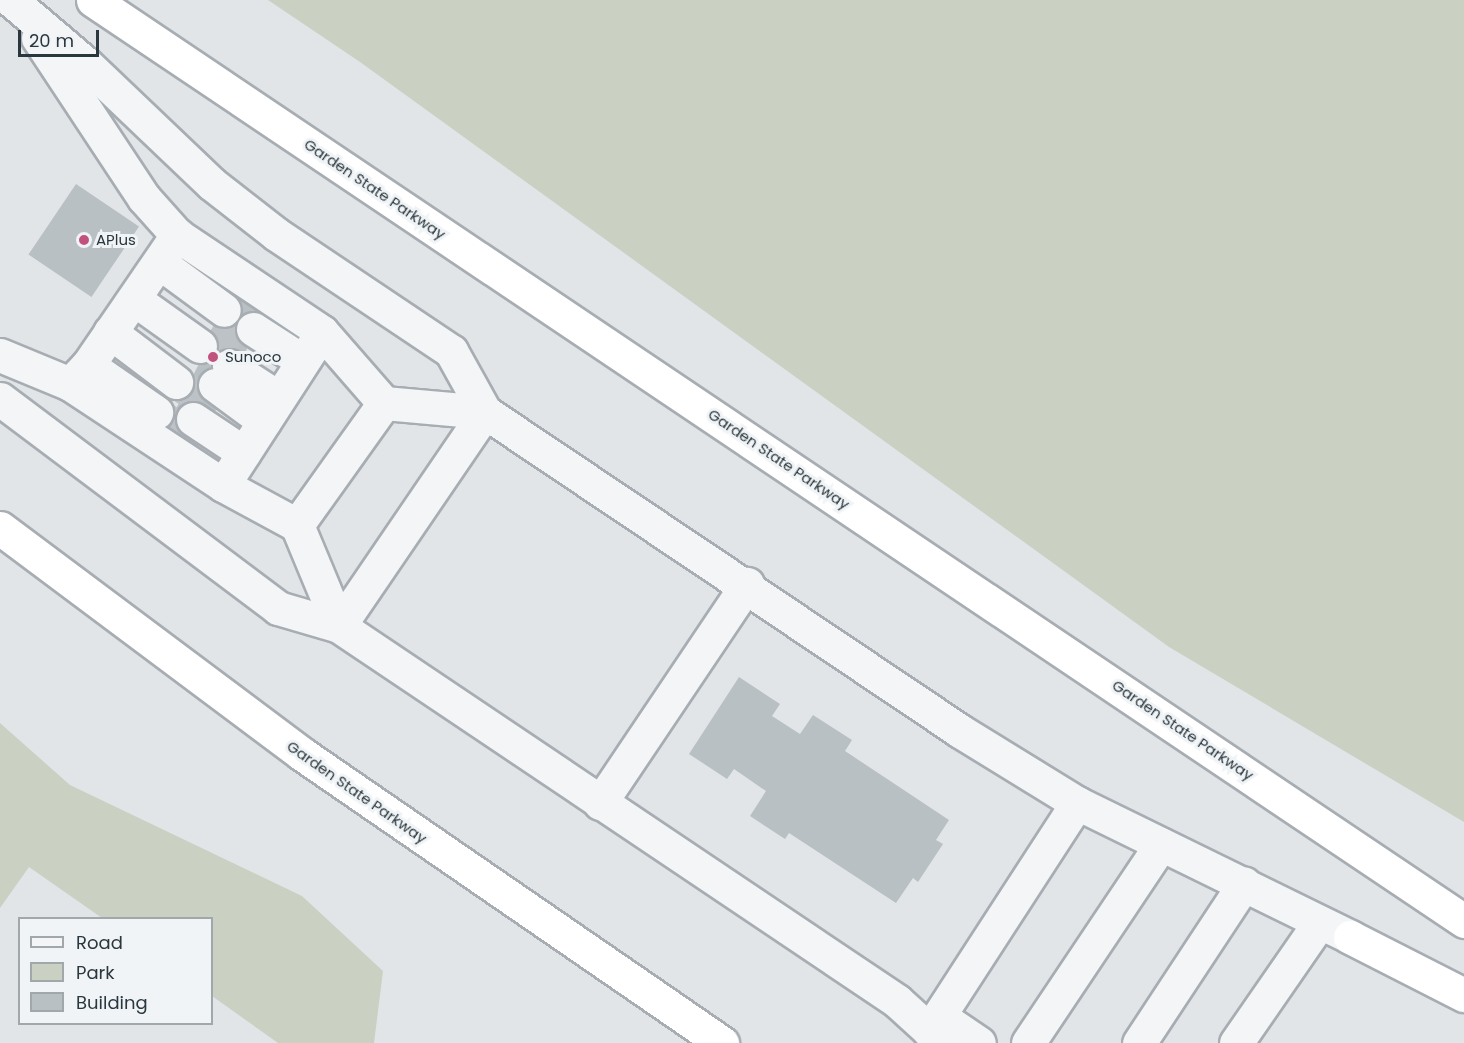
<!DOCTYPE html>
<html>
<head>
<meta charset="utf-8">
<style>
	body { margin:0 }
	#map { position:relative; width:1464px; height:1043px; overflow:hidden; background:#e1e5e8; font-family:Poppins,sans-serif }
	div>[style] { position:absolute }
	.green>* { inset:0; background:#cad1c3 }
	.building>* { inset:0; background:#b8c0c4; transform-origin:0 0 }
	.minor-tunnel>* { height:33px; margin-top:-16.5px; transform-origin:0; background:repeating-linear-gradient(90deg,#bdc2c6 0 33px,transparent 0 49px) }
	.roads { filter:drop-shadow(2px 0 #a7adb2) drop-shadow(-2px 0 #a7adb2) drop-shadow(0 2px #a7adb2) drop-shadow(0 -2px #a7adb2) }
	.minor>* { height:33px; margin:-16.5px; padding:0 16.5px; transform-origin:16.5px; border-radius:16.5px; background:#f3f5f7 }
	.highway>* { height:33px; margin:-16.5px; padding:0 16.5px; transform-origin:16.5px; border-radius:16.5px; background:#fff }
	.dots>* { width:16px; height:16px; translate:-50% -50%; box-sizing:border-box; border:3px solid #f0f4f6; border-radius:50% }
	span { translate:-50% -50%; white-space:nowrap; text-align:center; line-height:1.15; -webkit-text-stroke:6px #f0f4f6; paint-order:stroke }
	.street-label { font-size:15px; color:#2b373e }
	.poi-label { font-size:15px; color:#2b373e }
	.left { translate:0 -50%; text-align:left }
	.legend { position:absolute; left:18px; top:917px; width:195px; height:108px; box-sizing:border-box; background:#f0f4f6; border:2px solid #a1a8ac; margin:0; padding:8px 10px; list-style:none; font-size:18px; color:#2b373e }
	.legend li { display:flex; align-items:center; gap:12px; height:30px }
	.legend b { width:30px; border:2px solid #a1a8ac }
	.scale { position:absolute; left:18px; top:30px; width:81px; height:27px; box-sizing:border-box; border:3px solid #2b373e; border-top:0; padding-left:8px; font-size:18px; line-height:21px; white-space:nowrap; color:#2b373e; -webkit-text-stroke:4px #f0f4f6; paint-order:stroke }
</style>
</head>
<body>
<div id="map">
	<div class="green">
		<div style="clip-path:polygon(268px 0,1464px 0,1464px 822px,1169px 647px,360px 62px)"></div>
		<div style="clip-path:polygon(0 723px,70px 785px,302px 896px,383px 971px,374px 1043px,278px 1043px,212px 996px,212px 918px,102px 918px,29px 867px,0 908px)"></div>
	</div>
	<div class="building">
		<div style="left:76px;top:184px;width:76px;height:85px;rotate:34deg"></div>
		<div style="left:236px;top:291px;width:36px;height:157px;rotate:27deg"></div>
		<div style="clip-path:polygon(739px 677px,780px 704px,772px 716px,800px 734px,813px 715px,852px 740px,845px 751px,949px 820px,936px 840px,943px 844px,918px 882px,913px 878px,896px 903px,789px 833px,785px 839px,750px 816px,766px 791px,734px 769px,727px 779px,689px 754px)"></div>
	</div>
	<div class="minor-tunnel">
		<div style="left:211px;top:329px;width:35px;rotate:35deg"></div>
		<div style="left:176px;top:382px;width:35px;rotate:33deg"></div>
		<div style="left:156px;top:412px;width:34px;rotate:36deg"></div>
	</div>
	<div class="roads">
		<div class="minor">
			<div style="left:11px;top:0;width:97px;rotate:40.4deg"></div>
			<div style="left:85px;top:63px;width:175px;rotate:43.6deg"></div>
			<div style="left:212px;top:184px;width:81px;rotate:38deg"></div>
			<div style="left:276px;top:234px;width:211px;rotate:33.8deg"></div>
			<div style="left:451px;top:351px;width:70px;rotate:60.9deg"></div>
			<div style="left:485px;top:412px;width:572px;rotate:33.88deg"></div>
			<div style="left:960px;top:731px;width:137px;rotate:31.6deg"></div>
			<div style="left:1077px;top:803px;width:304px;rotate:26.1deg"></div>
			<div style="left:38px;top:38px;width:192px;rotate:56.5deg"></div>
			<div style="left:144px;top:198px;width:50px;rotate:48.3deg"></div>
			<div style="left:177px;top:235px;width:174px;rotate:33.8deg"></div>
			<div style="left:322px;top:332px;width:94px;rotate:48.9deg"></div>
			<div style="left:384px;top:403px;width:101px;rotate:5.1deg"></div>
			<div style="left:485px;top:412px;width:259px;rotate:124.3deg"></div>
			<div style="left:160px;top:263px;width:79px;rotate:36.3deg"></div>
			<div style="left:134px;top:299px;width:81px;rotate:35.5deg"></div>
			<div style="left:253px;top:329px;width:59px;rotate:32.6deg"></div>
			<div style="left:110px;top:332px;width:83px;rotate:37.1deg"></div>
			<div style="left:0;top:355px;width:76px;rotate:22.5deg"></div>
			<div style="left:70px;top:384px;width:183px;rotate:33.4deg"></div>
			<div style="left:223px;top:485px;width:84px;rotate:28.4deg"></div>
			<div style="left:297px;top:525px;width:109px;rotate:67.4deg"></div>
			<div style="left:88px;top:365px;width:83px;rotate:34.7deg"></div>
			<div style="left:229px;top:366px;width:59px;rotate:32.6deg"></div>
			<div style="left:70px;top:384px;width:26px;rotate:-47deg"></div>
			<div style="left:88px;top:365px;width:158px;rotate:-55.6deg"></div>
			<div style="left:215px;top:385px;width:61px;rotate:36.3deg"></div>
			<div style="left:0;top:399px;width:348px;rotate:36.9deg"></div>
			<div style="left:278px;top:608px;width:64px;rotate:16.4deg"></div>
			<div style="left:339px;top:626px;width:672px;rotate:33.9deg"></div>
			<div style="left:897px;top:1001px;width:62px;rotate:42.4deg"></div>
			<div style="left:193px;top:419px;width:61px;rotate:33.7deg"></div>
			<div style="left:223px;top:485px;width:182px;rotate:-57.1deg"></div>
			<div style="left:297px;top:525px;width:150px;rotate:-54.5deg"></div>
			<div style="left:600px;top:803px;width:264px;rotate:-56.1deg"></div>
			<div style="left:939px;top:1016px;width:48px;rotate:34deg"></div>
			<div style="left:929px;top:1031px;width:272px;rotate:-57deg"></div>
			<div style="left:1028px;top:1043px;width:239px;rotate:-56.2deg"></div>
			<div style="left:1139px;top:1043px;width:191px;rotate:-56.6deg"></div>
			<div style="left:1236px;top:1043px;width:146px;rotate:-55.3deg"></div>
		</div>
		<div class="highway">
			<div style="left:93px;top:0;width:1652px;rotate:33.89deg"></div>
			<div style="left:0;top:528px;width:377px;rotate:36.8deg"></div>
			<div style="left:302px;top:754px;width:510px;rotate:34.53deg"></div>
			<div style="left:1350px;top:937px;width:128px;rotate:27deg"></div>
		</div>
	</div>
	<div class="dots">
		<div style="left:84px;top:240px;background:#c1527f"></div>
		<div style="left:213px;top:357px;background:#c1527f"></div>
	</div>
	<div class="street-label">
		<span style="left:375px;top:189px;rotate:34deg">Garden State Parkway</span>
		<span style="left:779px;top:459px;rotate:34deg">Garden State Parkway</span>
		<span style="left:1183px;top:730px;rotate:34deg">Garden State Parkway</span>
		<span style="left:357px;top:792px;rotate:35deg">Garden State Parkway</span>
	</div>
	<div class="poi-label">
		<span class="left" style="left:96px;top:240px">APlus</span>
		<span class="left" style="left:225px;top:357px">Sunoco</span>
	</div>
	<ul class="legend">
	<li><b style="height:8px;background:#f3f5f7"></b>Road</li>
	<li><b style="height:16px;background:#cad1c3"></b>Park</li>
	<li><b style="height:16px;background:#b8c0c4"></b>Building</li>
	</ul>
	<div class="scale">20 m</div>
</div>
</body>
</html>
